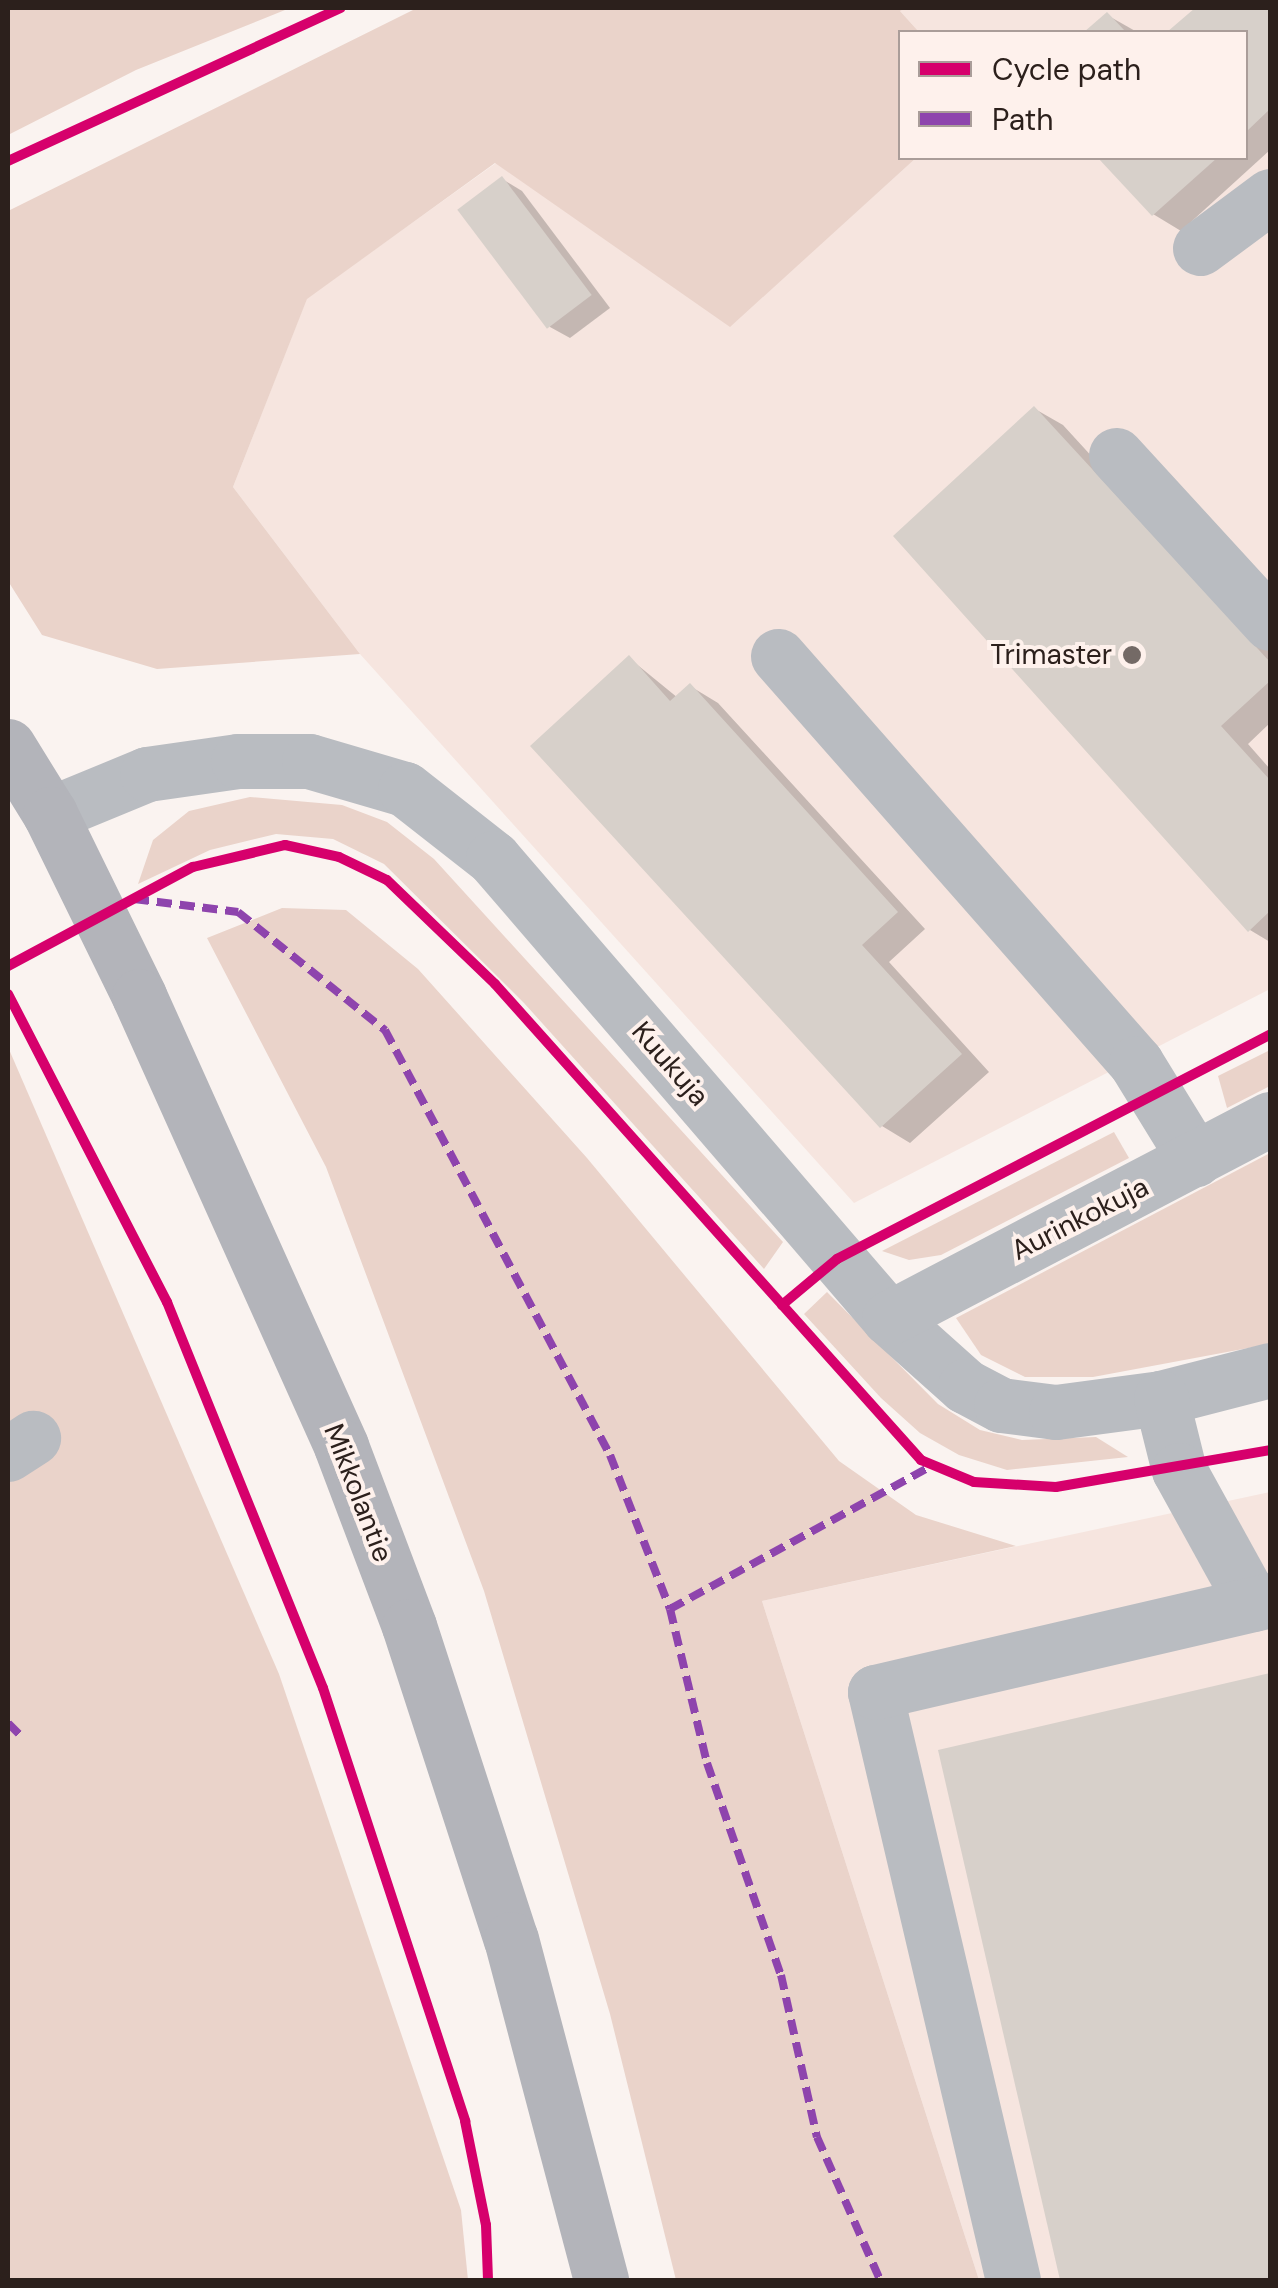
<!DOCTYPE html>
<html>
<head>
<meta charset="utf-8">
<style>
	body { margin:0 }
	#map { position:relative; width:1278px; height:2288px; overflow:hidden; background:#faf3f0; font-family:"DM Sans",sans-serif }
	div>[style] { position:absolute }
	.built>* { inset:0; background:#f6e5df }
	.green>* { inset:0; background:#ead3ca }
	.shadow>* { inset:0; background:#0003 }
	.building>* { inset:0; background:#d7d0ca; transform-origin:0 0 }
	.minor>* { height:55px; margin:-27.5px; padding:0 27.5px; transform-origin:27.5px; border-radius:27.5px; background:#b9bcc1 }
	.major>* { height:55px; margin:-27.5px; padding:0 27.5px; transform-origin:27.5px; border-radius:27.5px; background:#b3b4ba }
	.quiet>* { height:8px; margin-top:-4px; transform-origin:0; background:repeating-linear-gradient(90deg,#8e44ad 0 15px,transparent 0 23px) }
	.cycleway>* { height:10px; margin:-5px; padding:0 5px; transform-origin:5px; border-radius:5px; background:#d6006c }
	.dots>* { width:28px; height:28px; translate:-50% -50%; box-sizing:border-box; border:5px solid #fef1ec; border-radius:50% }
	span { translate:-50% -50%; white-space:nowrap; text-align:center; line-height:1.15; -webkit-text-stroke:8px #fef1ec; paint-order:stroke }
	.poi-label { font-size:28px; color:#2c201c }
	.right { translate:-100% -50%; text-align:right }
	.street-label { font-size:28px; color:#2c201c }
	.frame { position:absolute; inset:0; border:10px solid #2c201c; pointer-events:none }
	.legend { position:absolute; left:898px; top:30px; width:350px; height:130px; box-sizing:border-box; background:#fef1ec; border:2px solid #aa9d99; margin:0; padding:12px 18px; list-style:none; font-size:30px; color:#2c201c }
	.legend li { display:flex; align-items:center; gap:20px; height:50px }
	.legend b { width:50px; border:2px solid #aa9d99 }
</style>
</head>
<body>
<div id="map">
	<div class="built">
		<div style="clip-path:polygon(906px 8px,1270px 8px,1270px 989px,854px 1203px,360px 654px,233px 487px,307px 298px,496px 163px,730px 326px,916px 158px,1246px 158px,1246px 32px,919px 32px,900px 11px)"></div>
		<div style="clip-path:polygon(1270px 1492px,1270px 2280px,979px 2280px,762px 1601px)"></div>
	</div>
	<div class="green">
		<div style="clip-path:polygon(8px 8px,290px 8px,136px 70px,8px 135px)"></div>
		<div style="clip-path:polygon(417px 8px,906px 8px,900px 11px,919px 32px,900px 32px,900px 158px,916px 158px,730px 327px,495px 163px,307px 299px,233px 487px,360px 654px,157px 669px,42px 635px,8px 581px,8px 211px)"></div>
		<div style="clip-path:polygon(250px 797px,342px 805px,387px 822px,434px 859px,783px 1242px,764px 1269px,524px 1003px,384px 864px,333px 839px,276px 834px,210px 850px,138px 884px,153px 840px,189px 811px)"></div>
		<div style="clip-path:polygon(282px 908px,346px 910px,418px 969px,587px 1158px,839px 1461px,916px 1515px,1016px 1546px,762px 1601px,979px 2280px,676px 2280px,610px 2014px,484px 1591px,326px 1167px,207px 938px)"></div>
		<div style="clip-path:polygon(8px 1047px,279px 1674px,461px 2210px,468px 2280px,8px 2280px)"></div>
		<div style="clip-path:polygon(1270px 1050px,1270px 1086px,1227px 1108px,1218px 1076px)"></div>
		<div style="clip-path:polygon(1114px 1132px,1129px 1158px,941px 1255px,909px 1260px,882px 1251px)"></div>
		<div style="clip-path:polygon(1270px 1153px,1270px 1344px,1093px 1377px,1025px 1377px,981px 1355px,956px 1318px)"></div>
		<div style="clip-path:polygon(827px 1292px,938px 1404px,980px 1430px,1022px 1440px,1096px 1437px,1128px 1457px,1007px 1470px,959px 1455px,920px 1433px,881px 1398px,804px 1314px)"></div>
	</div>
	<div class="shadow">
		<div style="clip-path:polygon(1199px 8px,1270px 8px,1270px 150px,1181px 231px,1153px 214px,1101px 158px,1246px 158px,1246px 32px,1171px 32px)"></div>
		<div style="clip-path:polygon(1107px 15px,1137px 32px,1088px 32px)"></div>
		<div style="clip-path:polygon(502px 179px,522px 191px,610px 308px,570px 338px,550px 327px)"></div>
		<div style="clip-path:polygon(1035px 409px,1063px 425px,1270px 651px,1270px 723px,1248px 744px,1270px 769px,1270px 942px,1250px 930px)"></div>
		<div style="clip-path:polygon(629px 658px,678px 698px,690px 686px,718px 703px,925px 929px,889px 962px,989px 1072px,910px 1143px,882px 1126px,534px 746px)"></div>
		<div style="clip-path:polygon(1270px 1676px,1270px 2280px,1063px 2280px,941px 1752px)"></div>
	</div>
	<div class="building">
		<div style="clip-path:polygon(1195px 8px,1270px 8px,1270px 109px,1246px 132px,1246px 32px,1167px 32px)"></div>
		<div style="clip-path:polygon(1107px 12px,1126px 32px,1084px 32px)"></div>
		<div style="clip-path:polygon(1098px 158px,1217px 158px,1152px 216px)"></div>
		<div style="left:502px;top:176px;width:149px;height:56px;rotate:53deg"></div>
		<div style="clip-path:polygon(1034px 406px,1270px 662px,1270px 681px,1221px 726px,1270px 780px,1270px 911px,1248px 932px,893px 536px)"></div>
		<div style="clip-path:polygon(629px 655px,670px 701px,690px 683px,898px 912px,862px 945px,962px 1054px,880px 1128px,530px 746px)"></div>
		<div style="clip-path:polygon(1270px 1673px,1270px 2280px,1060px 2280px,938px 1750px)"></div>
	</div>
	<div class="minor">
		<div style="left:1200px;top:248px;width:87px;rotate:-36.6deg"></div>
		<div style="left:1116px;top:455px;width:228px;rotate:47.5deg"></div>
		<div style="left:778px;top:656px;width:542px;rotate:48.66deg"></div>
		<div style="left:1136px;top:1063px;width:113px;rotate:58.4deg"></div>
		<div style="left:50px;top:814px;width:105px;rotate:-22.4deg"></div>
		<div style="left:147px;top:774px;width:92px;rotate:-8.1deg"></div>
		<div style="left:238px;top:761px;width:71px"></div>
		<div style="left:309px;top:761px;width:100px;rotate:16.3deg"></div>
		<div style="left:405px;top:789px;width:112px;rotate:38.1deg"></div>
		<div style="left:493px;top:858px;width:607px;rotate:49.28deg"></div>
		<div style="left:889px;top:1318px;width:102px;rotate:41.8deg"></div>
		<div style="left:965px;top:1386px;width:41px;rotate:27.8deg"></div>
		<div style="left:1001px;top:1405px;width:55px;rotate:7.3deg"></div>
		<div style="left:1056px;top:1412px;width:106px;rotate:-7.6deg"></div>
		<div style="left:1161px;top:1398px;width:113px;rotate:-14.4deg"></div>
		<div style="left:889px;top:1318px;width:430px;rotate:-27.6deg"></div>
		<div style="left:1161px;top:1398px;width:74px;rotate:76deg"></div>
		<div style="left:1179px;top:1470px;width:153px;rotate:61.1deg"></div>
		<div style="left:8px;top:1454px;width:30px;rotate:-33deg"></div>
		<div style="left:1013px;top:2280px;width:604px;rotate:-103.21deg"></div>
		<div style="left:875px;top:1692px;width:406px;rotate:-13.1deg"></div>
	</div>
	<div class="major">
		<div style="left:8px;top:746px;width:80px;rotate:58.3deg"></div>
		<div style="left:50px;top:814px;width:203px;rotate:63.9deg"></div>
		<div style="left:139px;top:996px;width:493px;rotate:65.8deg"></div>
		<div style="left:341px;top:1446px;width:192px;rotate:69.3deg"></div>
		<div style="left:409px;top:1626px;width:329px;rotate:72deg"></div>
		<div style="left:511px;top:1939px;width:353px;rotate:75.2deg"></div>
	</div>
	<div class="quiet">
		<div style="left:134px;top:899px;width:105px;rotate:7.1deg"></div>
		<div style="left:238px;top:912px;width:189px;rotate:38.8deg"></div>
		<div style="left:385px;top:1030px;width:481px;rotate:62.1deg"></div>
		<div style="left:610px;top:1455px;width:165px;rotate:68.7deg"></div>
		<div style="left:670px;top:1609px;width:158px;rotate:76.5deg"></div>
		<div style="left:707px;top:1763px;width:225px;rotate:70.8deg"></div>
		<div style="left:781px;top:1975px;width:166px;rotate:77.5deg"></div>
		<div style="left:817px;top:2137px;width:156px;rotate:66.2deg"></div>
		<div style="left:670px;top:1609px;width:300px;rotate:-28.7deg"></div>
		<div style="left:8px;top:1723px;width:18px;rotate:45deg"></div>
	</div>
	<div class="cycleway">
		<div style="left:8px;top:161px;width:366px;rotate:-24.7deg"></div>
		<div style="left:8px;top:966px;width:210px;rotate:-28.2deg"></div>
		<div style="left:193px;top:867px;width:95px;rotate:-13.4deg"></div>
		<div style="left:285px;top:845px;width:55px;rotate:12.5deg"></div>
		<div style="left:339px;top:857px;width:53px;rotate:25.6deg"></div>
		<div style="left:387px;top:880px;width:150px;rotate:43.9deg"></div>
		<div style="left:495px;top:984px;width:639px;rotate:48.17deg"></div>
		<div style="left:921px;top:1460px;width:57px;rotate:22.5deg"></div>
		<div style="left:974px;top:1482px;width:82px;rotate:3.5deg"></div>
		<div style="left:1056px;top:1487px;width:217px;rotate:-9.8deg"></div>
		<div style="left:8px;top:994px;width:347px;rotate:62.7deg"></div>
		<div style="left:167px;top:1302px;width:416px;rotate:68deg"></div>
		<div style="left:323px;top:1688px;width:456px;rotate:71.8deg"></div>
		<div style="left:465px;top:2121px;width:106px;rotate:78.6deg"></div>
		<div style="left:486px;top:2225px;width:55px;rotate:87.9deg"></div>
		<div style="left:782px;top:1305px;width:72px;rotate:-39.9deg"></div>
		<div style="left:837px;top:1259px;width:488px;rotate:-27.4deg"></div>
	</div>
	<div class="dots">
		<div style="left:1132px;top:655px;background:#746a66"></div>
	</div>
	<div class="poi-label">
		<span class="right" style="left:1112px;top:655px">Trimaster</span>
	</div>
	<div class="street-label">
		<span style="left:670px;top:1064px;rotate:49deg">Kuukuja</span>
		<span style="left:1080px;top:1219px;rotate:-27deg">Aurinkokuja</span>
		<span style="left:358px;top:1493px;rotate:69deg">Mikkolantie</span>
	</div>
	<div class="frame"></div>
	<ul class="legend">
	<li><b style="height:12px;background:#d6006c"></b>Cycle path</li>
	<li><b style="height:12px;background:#8e44ad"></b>Path</li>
	</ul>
</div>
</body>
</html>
